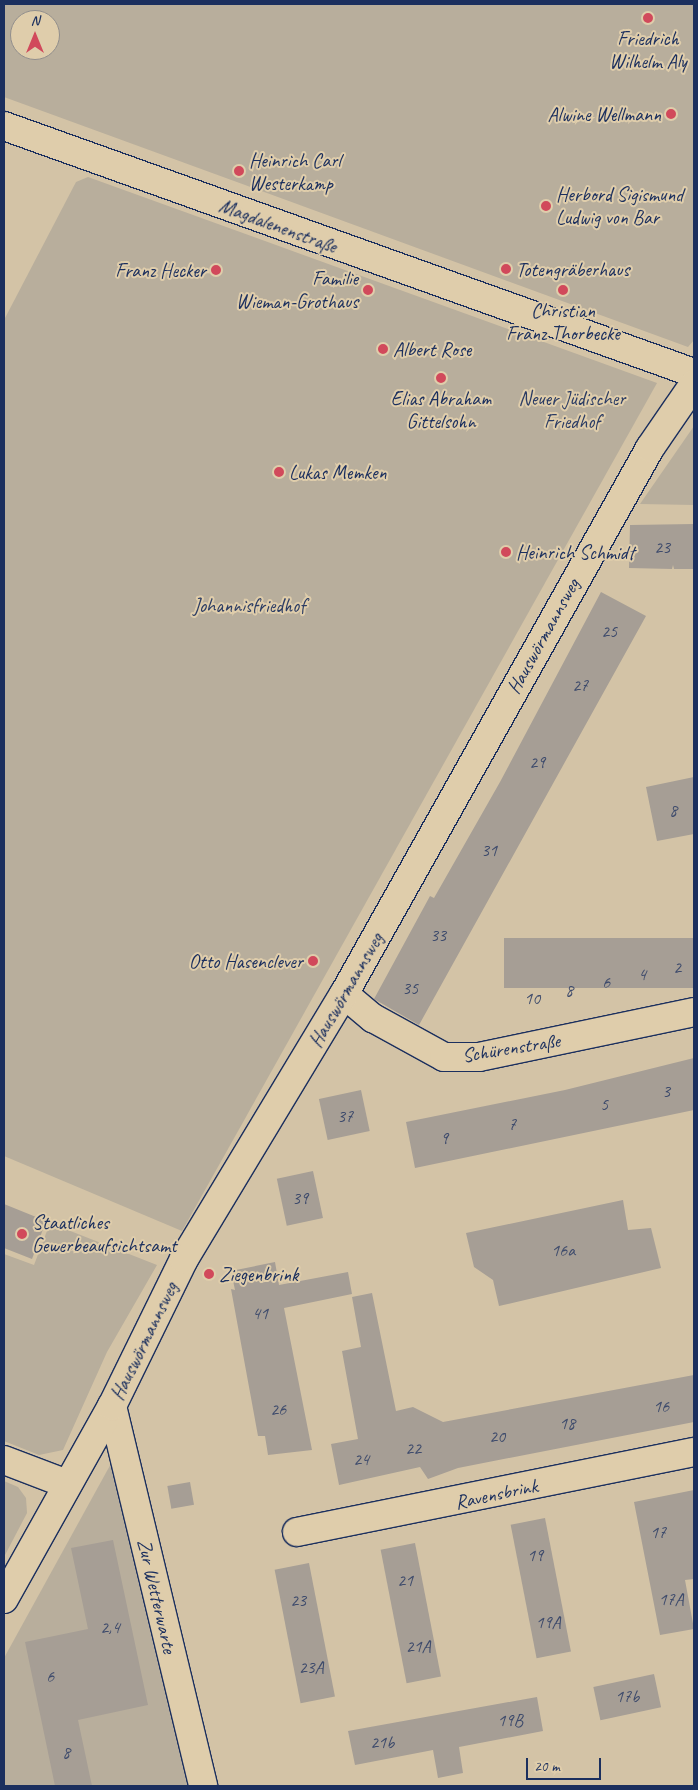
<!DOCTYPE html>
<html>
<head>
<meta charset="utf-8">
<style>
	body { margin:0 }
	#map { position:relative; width:698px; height:1790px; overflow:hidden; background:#d3c3a6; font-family:Caveat,sans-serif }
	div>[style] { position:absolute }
	.green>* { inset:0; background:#b8ae9c }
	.building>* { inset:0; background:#a69e95; transform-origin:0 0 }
	.roads { filter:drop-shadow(1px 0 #1b2f5e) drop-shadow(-1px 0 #1b2f5e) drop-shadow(0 1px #1b2f5e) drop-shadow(0 -1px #1b2f5e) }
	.minor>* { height:28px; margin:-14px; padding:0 14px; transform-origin:14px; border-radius:14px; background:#dfcdab }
	.dots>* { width:14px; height:14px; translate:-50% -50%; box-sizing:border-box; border:2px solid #dfcdab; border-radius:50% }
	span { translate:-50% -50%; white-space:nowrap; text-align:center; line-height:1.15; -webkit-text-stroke:4px #dfcdab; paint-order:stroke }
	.number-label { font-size:18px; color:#3e4b6c }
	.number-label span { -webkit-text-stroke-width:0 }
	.poi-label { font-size:20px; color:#1b2f5e }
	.right { translate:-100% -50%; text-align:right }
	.left { translate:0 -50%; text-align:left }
	.street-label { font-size:20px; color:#1b2f5e }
	.park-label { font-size:20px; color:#2b3c64 }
	.frame { position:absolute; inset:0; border:5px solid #1b2f5e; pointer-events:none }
	.north { position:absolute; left:10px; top:10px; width:50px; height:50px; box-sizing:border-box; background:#dfcdab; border:1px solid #918e8c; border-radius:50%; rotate:0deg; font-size:14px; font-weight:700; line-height:20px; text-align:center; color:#1b2f5e }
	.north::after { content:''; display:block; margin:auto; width:18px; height:22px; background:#d1495b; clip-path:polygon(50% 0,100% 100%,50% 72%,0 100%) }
	.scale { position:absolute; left:526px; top:1758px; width:75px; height:22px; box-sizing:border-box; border:2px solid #1b2f5e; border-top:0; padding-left:6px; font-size:15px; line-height:18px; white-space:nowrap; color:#1b2f5e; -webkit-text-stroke:4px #dfcdab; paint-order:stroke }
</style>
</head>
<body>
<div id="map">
	<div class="green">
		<div style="clip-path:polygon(evenodd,4px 4px,694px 4px,694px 340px,688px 347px,4px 97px,4px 4px,20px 20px,50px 20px,50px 50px,20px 50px,20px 20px)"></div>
		<div style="clip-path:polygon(88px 177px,657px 383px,182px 1231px,4px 1156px,4px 320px,76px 182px)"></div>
		<div style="clip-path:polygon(694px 426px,694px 505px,640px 504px)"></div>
		<div style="clip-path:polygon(50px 1223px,157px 1265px,107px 1352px,63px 1450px,39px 1455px,4px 1441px,4px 1254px,34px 1265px)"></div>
		<div style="clip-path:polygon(113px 1460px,191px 1786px,4px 1786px,4px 1658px)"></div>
		<div style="clip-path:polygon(4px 1481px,18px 1487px,26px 1498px,27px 1513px,4px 1557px)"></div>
	</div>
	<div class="building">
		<div style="clip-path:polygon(694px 524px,694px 569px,674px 569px,673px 565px,672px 569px,629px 568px,630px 525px)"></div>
		<div style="clip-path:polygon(601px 592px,646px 616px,419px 1025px,374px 999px,430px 896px,434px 898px,500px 782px)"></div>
		<div style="clip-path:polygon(694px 777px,694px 834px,657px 841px,646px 787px)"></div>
		<div style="left:694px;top:938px;width:50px;height:190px;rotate:90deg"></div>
		<div style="clip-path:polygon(694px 1058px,694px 1110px,415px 1168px,406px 1122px,565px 1090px)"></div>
		<div style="left:361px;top:1090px;width:42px;height:43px;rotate:78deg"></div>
		<div style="left:313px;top:1171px;width:48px;height:37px;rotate:78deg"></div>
		<div style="clip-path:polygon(623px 1200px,628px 1230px,651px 1228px,661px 1268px,499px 1306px,493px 1280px,474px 1267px,466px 1233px)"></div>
		<div style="clip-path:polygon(4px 1204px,46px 1221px,32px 1259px,4px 1248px)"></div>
		<div style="clip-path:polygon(275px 1262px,279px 1285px,348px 1272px,352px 1294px,284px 1308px,312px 1450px,268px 1455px,265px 1436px,258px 1436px,231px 1289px,235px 1290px,231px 1271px)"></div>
		<div style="clip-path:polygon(372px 1293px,396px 1411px,413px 1407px,443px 1422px,694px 1375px,694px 1422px,458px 1468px,428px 1479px,420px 1467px,339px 1485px,331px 1444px,358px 1439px,342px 1351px,361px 1347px,352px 1297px)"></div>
		<div style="left:190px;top:1482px;width:23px;height:23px;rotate:80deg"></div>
		<div style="clip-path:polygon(694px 1490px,694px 1579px,685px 1580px,694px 1629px,660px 1635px,634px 1502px)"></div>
		<div style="left:545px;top:1518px;width:136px;height:35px;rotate:79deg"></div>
		<div style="clip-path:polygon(113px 1540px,148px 1705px,78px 1720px,92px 1786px,55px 1786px,25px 1642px,88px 1629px,71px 1548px)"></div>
		<div style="left:415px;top:1543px;width:136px;height:35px;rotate:79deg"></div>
		<div style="left:309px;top:1563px;width:136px;height:35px;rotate:79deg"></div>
		<div style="left:654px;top:1674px;width:34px;height:62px;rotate:78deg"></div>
		<div style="clip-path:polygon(537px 1697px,543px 1731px,459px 1747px,463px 1773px,438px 1778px,433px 1750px,355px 1765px,348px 1731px)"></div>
	</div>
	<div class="roads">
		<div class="minor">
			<div style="left:4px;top:126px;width:733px;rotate:19.7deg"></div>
			<div style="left:344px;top:994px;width:38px;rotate:40deg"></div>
			<div style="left:373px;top:1018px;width:81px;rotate:28.8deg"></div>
			<div style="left:444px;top:1057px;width:35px"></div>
			<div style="left:479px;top:1057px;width:220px;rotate:-11.8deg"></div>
			<div style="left:112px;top:1406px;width:391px;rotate:76.5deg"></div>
			<div style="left:4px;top:1460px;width:67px;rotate:20.9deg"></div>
			<div style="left:297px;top:1532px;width:405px;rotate:-11.4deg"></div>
			<div style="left:4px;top:1599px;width:221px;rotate:-60.8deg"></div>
			<div style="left:112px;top:1406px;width:164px;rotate:-63.9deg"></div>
			<div style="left:184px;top:1259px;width:310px;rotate:-58.9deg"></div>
			<div style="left:344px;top:994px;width:626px;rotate:-60.73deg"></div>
			<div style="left:650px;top:448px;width:78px;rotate:-55.5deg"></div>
		</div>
	</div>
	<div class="dots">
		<div style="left:648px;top:18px;background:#d1495b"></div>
		<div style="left:671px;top:114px;background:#d1495b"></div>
		<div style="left:239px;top:171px;background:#d1495b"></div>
		<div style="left:546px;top:206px;background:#d1495b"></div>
		<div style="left:506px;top:269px;background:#d1495b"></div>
		<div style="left:216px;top:270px;background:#d1495b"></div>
		<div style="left:368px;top:290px;background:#d1495b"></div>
		<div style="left:563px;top:290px;background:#d1495b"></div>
		<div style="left:383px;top:349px;background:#d1495b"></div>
		<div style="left:441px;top:378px;background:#d1495b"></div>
		<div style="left:279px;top:472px;background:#d1495b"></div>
		<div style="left:506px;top:552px;background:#d1495b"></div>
		<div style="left:313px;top:961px;background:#d1495b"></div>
		<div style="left:22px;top:1234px;background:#d1495b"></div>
		<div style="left:209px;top:1274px;background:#d1495b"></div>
	</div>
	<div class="number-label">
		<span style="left:662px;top:547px">23</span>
		<span style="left:609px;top:631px">25</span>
		<span style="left:580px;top:685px">27</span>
		<span style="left:537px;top:762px">29</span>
		<span style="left:673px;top:810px">8</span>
		<span style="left:489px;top:850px">31</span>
		<span style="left:438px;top:935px">33</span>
		<span style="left:677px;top:967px">2</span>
		<span style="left:642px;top:974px">4</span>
		<span style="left:606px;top:982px">6</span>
		<span style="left:410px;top:988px">35</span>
		<span style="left:569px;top:990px">8</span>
		<span style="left:532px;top:998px">10</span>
		<span style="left:666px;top:1091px">3</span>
		<span style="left:604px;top:1104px">5</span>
		<span style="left:345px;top:1116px">37</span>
		<span style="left:512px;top:1124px">7</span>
		<span style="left:444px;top:1138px">9</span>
		<span style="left:300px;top:1198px">39</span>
		<span style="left:563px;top:1250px">16a</span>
		<span style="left:260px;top:1313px">41</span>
		<span style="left:661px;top:1406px">16</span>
		<span style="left:278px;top:1409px">26</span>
		<span style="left:567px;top:1423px">18</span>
		<span style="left:497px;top:1436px">20</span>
		<span style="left:413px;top:1448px">22</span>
		<span style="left:361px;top:1459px">24</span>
		<span style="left:658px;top:1532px">17</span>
		<span style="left:535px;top:1555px">19</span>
		<span style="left:405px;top:1580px">21</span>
		<span style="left:671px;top:1599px">17A</span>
		<span style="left:298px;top:1600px">23</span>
		<span style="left:548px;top:1622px">19A</span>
		<span style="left:110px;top:1627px">2,4</span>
		<span style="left:418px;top:1646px">21A</span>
		<span style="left:311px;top:1667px">23A</span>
		<span style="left:50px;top:1676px">6</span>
		<span style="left:627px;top:1696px">17b</span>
		<span style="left:510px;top:1720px">19B</span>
		<span style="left:382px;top:1742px">21b</span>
		<span style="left:66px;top:1752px">8</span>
	</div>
	<div class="poi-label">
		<span style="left:648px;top:50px">Friedrich<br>Wilhelm Aly</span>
		<span class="right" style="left:661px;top:114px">Alwine Wellmann</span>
		<span class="left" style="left:249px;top:172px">Heinrich Carl<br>Westerkamp</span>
		<span class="left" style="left:556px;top:206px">Herbord Sigismund<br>Ludwig von Bar</span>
		<span class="left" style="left:516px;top:269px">Totengräberhaus</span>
		<span class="right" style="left:206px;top:270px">Franz Hecker</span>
		<span class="right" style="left:358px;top:290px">Familie<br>Wieman-Grothaus</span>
		<span style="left:563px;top:322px">Christian<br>Franz Thorbecke</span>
		<span class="left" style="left:393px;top:349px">Albert Rose</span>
		<span style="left:441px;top:410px">Elias Abraham<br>Gittelsohn</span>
		<span class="left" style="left:289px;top:472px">Lukas Memken</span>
		<span class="left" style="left:516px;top:552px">Heinrich Schmidt</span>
		<span class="right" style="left:303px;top:961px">Otto Hasenclever</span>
		<span class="left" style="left:32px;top:1234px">Staatliches<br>Gewerbeaufsichtsamt</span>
		<span class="left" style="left:219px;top:1274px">Ziegenbrink</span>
	</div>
	<div class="street-label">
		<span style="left:278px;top:226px;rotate:20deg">Magdalenenstraße</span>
		<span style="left:543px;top:636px;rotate:-61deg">Hauswörmannsweg</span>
		<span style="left:346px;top:990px;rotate:-60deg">Hauswörmannsweg</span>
		<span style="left:511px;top:1048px;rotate:-9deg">Schürenstraße</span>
		<span style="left:144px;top:1341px;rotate:-64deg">Hauswörmannsweg</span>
		<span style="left:496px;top:1494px;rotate:-12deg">Ravensbrink</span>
		<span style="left:157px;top:1596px;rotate:77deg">Zur Wetterwarte</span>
	</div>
	<div class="park-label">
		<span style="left:572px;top:410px">Neuer Jüdischer<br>Friedhof</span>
		<span style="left:249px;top:605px">Johannisfriedhof</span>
	</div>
	<div class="frame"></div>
	<div class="north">N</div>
	<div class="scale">20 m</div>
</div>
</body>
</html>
